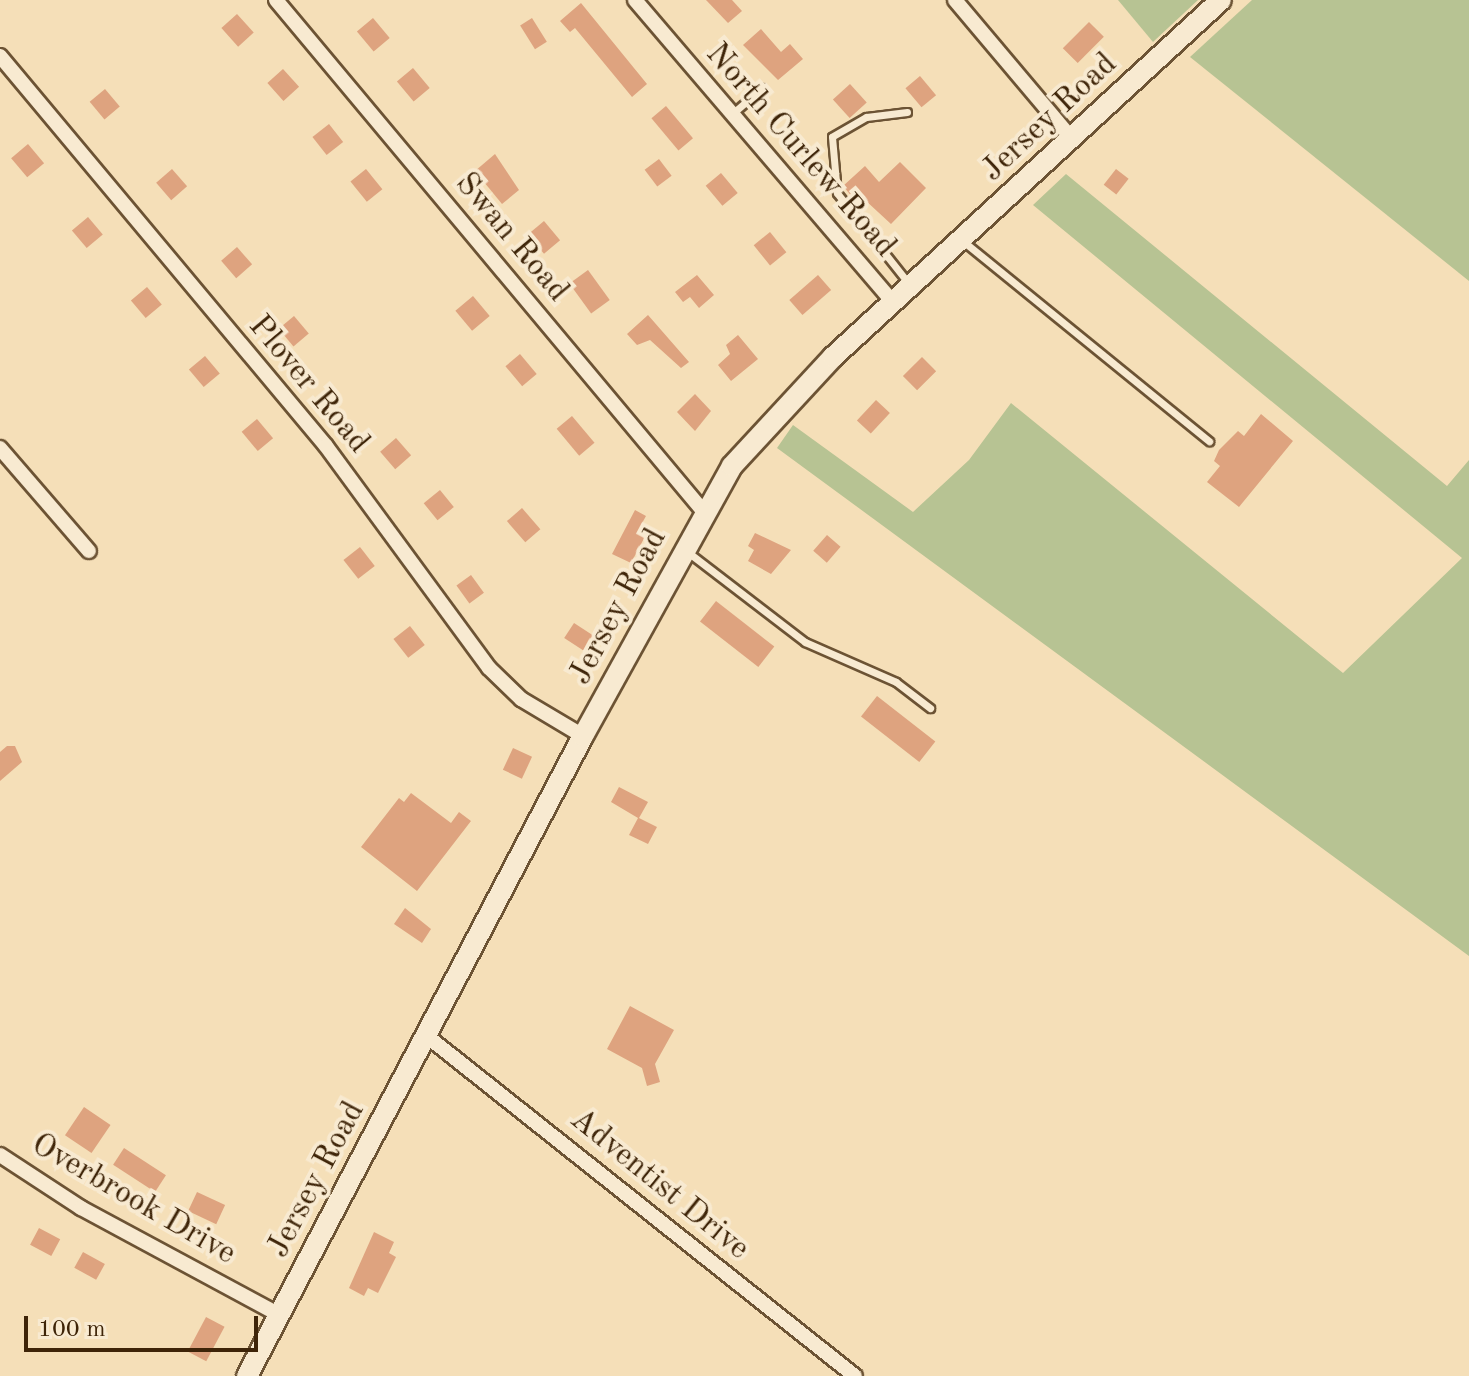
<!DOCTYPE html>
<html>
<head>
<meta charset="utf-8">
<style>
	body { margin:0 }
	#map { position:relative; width:1469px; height:1376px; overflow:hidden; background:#f5dfb8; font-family:"Old Standard TT",serif }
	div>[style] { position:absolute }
	.green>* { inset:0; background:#b7c393 }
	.building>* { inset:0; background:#dea37f; transform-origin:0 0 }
	.roads { filter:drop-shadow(2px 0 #6c5334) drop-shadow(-2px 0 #6c5334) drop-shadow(0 2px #6c5334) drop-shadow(0 -2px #6c5334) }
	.lane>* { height:7px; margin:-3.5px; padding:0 3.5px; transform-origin:3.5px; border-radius:3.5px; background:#f8ead1 }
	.street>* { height:14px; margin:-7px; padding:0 7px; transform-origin:7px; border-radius:7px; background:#f8ead1 }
	.secondary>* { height:20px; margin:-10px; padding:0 10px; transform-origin:10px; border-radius:10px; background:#f8ead1 }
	span { translate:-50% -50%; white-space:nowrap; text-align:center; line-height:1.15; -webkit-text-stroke:8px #f8ead1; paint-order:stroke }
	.street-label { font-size:32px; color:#3e2408 }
	.scale { position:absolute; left:24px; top:1316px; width:234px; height:36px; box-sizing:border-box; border:4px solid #3e2408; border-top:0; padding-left:10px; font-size:24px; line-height:28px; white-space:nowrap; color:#3e2408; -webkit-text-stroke:6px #f8ead1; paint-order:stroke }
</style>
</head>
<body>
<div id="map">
	<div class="green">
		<div style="clip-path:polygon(1118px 0,1198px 0,1153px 42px)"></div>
		<div style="clip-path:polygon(1252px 0,1469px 0,1469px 281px,1190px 57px)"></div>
		<div style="clip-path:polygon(1066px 174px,1447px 486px,1469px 460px,1469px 956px,777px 448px,793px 425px,913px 512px,969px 460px,1011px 403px,1343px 673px,1462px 558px,1033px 205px)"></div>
	</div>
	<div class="building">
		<div style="clip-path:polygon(706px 0,732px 0,742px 11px,728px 23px)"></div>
		<div style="clip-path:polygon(581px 3px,647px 84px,632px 97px,575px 28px,570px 32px,560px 21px)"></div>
		<div style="left:237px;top:14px;width:25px;height:21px;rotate:48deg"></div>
		<div style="left:373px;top:18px;width:26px;height:21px;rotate:50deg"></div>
		<div style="left:532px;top:18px;width:28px;height:14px;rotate:58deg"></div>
		<div style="left:1089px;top:22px;width:21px;height:37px;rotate:45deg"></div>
		<div style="clip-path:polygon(761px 29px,781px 52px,790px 44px,803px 59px,778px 80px,743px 45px)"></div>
		<div style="left:413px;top:68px;width:26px;height:21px;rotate:50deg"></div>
		<div style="left:283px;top:69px;width:24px;height:21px;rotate:48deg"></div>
		<div style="left:920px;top:76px;width:25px;height:19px;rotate:50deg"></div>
		<div style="left:850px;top:84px;width:25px;height:23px;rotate:48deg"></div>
		<div style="left:105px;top:89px;width:23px;height:20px;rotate:50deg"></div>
		<div style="left:666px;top:106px;width:42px;height:19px;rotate:50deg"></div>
		<div style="left:329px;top:124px;width:23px;height:21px;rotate:52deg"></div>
		<div style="left:28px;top:144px;width:25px;height:22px;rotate:50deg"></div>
		<div style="clip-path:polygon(495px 154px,519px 190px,502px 204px,475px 171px)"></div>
		<div style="left:659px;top:159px;width:21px;height:18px;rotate:53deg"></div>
		<div style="clip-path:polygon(900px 162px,926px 188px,891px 224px,865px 200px,859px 205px,843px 186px,865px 166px,879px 182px)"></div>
		<div style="left:172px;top:169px;width:23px;height:21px;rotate:49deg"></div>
		<div style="left:366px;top:169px;width:26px;height:20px;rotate:51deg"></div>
		<div style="left:1116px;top:169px;width:16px;height:20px;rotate:38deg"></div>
		<div style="left:721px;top:173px;width:26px;height:20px;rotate:50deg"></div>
		<div style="left:88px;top:217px;width:23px;height:21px;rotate:50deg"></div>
		<div style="left:544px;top:221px;width:25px;height:21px;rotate:50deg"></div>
		<div style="left:770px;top:232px;width:26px;height:21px;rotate:51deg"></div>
		<div style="left:237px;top:247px;width:23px;height:21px;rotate:49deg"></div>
		<div style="left:588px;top:270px;width:37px;height:23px;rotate:54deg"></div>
		<div style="clip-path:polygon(697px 275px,714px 295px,699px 308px,690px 297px,683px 302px,675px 292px)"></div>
		<div style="left:818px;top:275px;width:20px;height:38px;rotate:49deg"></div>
		<div style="left:147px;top:287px;width:23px;height:21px;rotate:50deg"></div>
		<div style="left:473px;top:296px;width:26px;height:23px;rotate:50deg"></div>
		<div style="clip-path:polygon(648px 315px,689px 362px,681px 368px,650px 340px,637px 345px,627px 334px)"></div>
		<div style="left:294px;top:316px;width:23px;height:20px;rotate:50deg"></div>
		<div style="clip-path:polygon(738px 335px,758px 359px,731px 381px,718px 365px,730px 354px,726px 345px)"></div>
		<div style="left:520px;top:354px;width:26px;height:19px;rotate:50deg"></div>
		<div style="left:205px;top:356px;width:23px;height:21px;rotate:50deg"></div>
		<div style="left:922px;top:357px;width:20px;height:27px;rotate:45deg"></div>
		<div style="clip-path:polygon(695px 394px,711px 411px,695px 431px,677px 412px)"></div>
		<div style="left:876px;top:400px;width:19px;height:28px;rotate:43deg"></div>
		<div style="clip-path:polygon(1261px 414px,1293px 441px,1239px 507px,1207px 482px,1220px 466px,1214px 461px,1219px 450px,1238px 431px,1244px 436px)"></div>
		<div style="left:572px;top:416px;width:35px;height:20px;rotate:50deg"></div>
		<div style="left:257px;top:419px;width:25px;height:20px;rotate:50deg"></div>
		<div style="left:396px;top:438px;width:23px;height:21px;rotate:49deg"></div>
		<div style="left:440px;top:490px;width:22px;height:21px;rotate:51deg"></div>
		<div style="left:522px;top:508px;width:28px;height:20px;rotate:49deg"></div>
		<div style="clip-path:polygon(635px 510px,646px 516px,641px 525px,649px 529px,631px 563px,612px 554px)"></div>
		<div style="clip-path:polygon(755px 533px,791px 550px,771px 574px,748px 561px,754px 550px,748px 546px)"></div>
		<div style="left:827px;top:535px;width:18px;height:21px;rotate:41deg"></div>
		<div style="left:360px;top:547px;width:24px;height:21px;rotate:52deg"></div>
		<div style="left:471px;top:575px;width:22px;height:18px;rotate:54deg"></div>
		<div style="left:716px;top:601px;width:74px;height:26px;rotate:38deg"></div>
		<div style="left:574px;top:623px;width:33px;height:18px;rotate:33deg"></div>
		<div style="left:410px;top:626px;width:24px;height:21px;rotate:52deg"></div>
		<div style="left:877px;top:696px;width:74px;height:26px;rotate:38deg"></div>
		<div style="clip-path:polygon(7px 746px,15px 746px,22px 762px,0 781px,0 752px)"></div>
		<div style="left:513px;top:748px;width:21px;height:24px;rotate:25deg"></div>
		<div style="clip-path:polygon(619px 787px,648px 802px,639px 818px,657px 827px,648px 844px,629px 835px,638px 818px,611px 802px)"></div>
		<div style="clip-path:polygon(411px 793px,451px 823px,459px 812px,471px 821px,417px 891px,361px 847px,399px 798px,404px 802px)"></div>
		<div style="clip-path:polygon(405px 908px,431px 929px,422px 943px,394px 924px)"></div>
		<div style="clip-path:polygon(630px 1006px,674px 1030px,655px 1064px,660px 1082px,647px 1086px,642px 1068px,607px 1049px)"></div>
		<div style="left:84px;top:1107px;width:32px;height:34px;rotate:34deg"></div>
		<div style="left:124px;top:1148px;width:50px;height:20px;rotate:33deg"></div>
		<div style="left:197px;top:1192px;width:31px;height:21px;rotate:25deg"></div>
		<div style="left:39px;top:1228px;width:24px;height:19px;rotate:28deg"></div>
		<div style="clip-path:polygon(374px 1232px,394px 1242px,389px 1253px,396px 1257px,378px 1293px,368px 1288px,364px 1296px,349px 1288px)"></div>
		<div style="left:83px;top:1252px;width:25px;height:18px;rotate:29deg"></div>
		<div style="left:206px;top:1317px;width:21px;height:39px;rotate:28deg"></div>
	</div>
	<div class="roads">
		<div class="lane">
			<div style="left:907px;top:112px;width:41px;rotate:173deg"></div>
			<div style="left:866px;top:117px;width:39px;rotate:150deg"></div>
			<div style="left:832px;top:137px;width:56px;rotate:84.9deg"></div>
			<div style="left:837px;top:193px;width:116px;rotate:51.6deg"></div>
			<div style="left:733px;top:113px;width:38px;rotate:-41deg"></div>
			<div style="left:964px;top:242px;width:316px;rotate:39.1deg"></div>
			<div style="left:689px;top:553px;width:146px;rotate:37.5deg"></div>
			<div style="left:805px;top:642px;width:99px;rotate:23.7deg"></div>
			<div style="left:896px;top:682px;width:43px;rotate:37.4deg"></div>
		</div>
		<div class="street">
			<div style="left:276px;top:0;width:667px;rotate:50.11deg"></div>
			<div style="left:635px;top:0;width:396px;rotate:49.5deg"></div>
			<div style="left:955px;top:0;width:183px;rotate:49.9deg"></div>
			<div style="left:0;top:56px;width:508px;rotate:50.11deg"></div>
			<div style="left:326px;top:446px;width:275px;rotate:53.7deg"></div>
			<div style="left:489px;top:668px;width:45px;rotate:44.1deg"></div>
			<div style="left:521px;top:699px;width:72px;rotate:30.8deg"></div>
			<div style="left:0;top:448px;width:136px;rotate:49.2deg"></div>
			<div style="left:428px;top:1037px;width:545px;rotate:38.45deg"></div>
			<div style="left:0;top:1155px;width:97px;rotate:33.2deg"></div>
			<div style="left:81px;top:1208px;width:226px;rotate:28.3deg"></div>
		</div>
		<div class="secondary">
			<div style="left:247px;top:1376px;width:723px;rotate:-62.3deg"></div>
			<div style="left:583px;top:736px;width:308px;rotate:-61.1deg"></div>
			<div style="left:732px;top:466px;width:149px;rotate:-47.2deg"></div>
			<div style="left:833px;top:357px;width:527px;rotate:-42.62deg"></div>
		</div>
	</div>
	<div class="street-label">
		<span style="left:1050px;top:118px;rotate:-43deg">Jersey Road</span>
		<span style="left:800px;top:151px;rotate:49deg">North Curlew Road</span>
		<span style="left:511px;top:238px;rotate:50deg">Swan Road</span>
		<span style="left:308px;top:385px;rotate:50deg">Plover Road</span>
		<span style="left:619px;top:607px;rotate:-62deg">Jersey Road</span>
		<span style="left:317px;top:1180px;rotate:-62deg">Jersey Road</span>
		<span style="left:659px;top:1185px;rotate:39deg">Adventist Drive</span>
		<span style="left:133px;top:1200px;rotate:30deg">Overbrook Drive</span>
	</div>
	<div class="scale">100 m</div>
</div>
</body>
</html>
